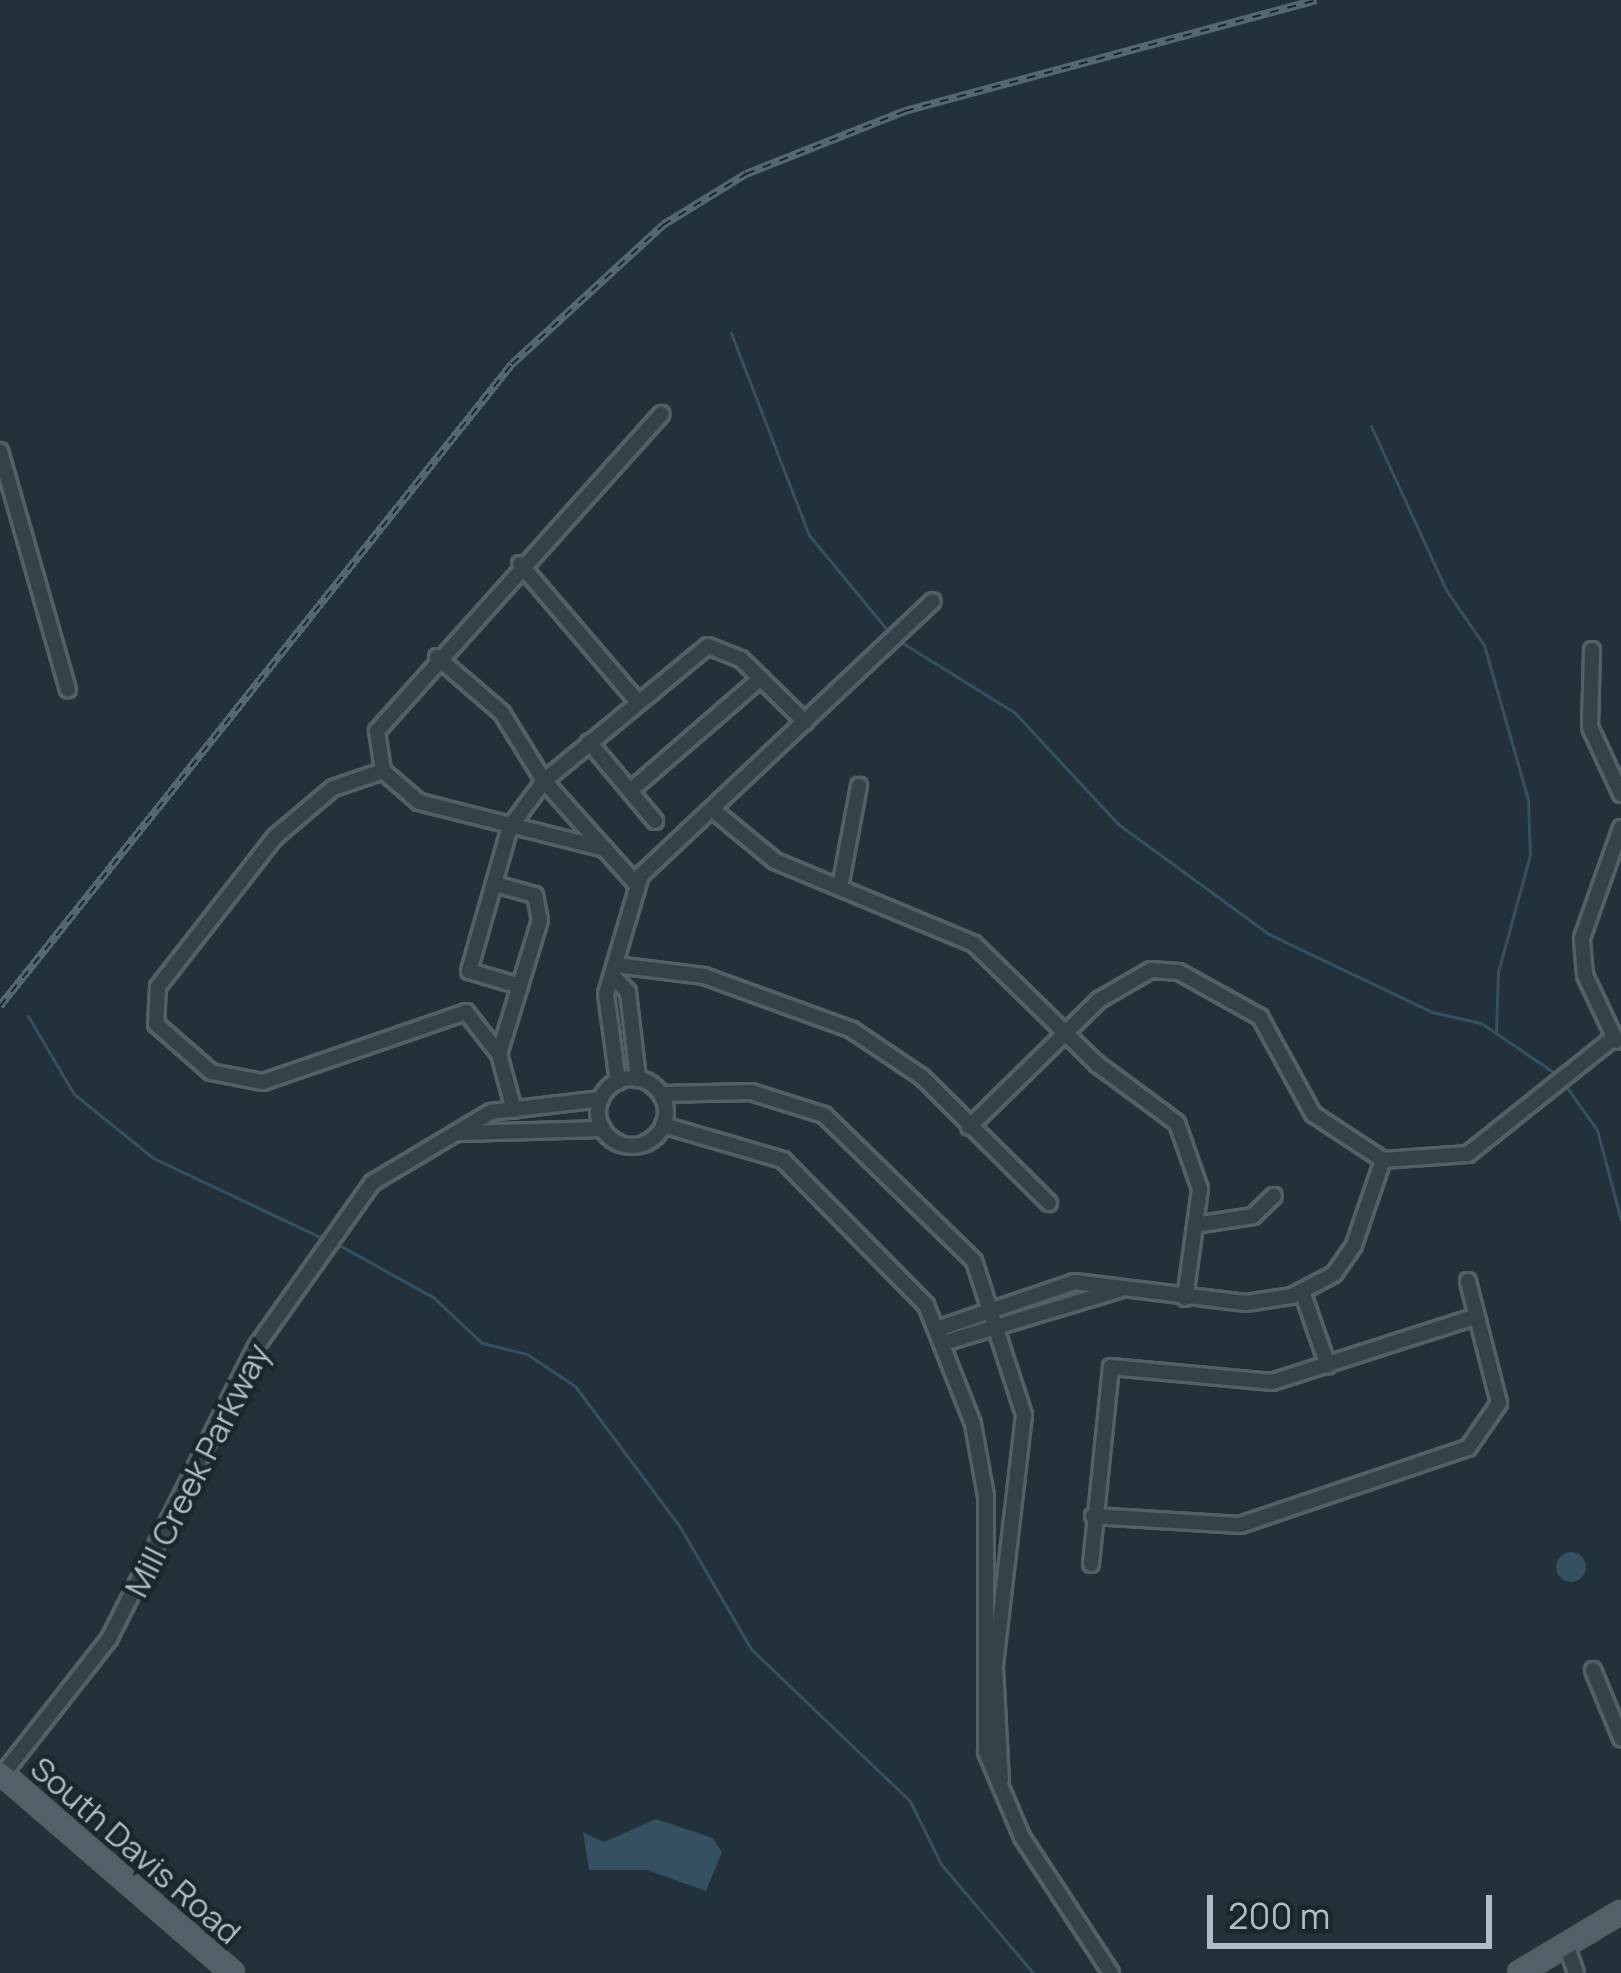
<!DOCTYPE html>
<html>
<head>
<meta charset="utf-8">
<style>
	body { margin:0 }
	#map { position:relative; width:1621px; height:1973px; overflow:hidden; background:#22313a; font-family:Manrope,sans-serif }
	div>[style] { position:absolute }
	.water>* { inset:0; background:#355061 }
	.round { border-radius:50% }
	.stream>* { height:3px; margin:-1.5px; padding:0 1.5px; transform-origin:1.5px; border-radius:1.5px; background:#355061 }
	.roads { filter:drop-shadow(3px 0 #536068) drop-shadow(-3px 0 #536068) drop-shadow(0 3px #536068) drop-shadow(0 -3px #536068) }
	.minor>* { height:14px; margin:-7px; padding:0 7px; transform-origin:7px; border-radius:7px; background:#35424a }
	.minor>.ring { margin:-7px; padding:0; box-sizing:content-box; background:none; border:14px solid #35424a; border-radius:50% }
	.major>* { height:18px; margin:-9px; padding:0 9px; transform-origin:9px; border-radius:9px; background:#53616a }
	.rail>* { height:8px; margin-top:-4px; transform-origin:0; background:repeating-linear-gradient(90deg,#1b272f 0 9px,#576771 0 18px); box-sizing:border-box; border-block:3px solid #576771 }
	span { translate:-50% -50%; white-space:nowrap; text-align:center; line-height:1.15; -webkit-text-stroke:9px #1b272f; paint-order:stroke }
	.street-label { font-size:33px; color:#b0bdc6 }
	.scale { position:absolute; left:1207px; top:1895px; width:285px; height:54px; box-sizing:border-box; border:6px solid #b0bdc6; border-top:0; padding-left:15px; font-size:36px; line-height:42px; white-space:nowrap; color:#b0bdc6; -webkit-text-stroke:9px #1b272f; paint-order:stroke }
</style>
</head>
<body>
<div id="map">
	<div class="water">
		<div class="round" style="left:1556px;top:1552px;width:30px;height:30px"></div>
		<div style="clip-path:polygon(656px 1819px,713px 1838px,722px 1852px,706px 1891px,647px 1870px,589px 1870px,583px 1832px,604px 1842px)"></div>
	</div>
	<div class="stream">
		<div style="left:731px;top:333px;width:217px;rotate:68.9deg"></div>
		<div style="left:809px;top:535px;width:126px;rotate:50.5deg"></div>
		<div style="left:1371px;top:426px;width:180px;rotate:65.4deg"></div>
		<div style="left:1446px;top:590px;width:67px;rotate:55.4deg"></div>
		<div style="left:1484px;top:645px;width:160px;rotate:74.1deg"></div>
		<div style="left:1528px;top:799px;width:56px;rotate:88deg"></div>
		<div style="left:1530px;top:855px;width:121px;rotate:105.3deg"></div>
		<div style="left:1498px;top:972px;width:59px;rotate:91.9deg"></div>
		<div style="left:901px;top:642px;width:134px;rotate:31.9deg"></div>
		<div style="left:1015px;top:713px;width:151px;rotate:47.1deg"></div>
		<div style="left:1118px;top:824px;width:187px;rotate:36.1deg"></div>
		<div style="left:1269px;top:934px;width:181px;rotate:25.6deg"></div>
		<div style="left:1432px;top:1012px;width:50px;rotate:12.7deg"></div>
		<div style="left:1481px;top:1023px;width:94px;rotate:34.2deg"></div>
		<div style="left:28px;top:1016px;width:91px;rotate:59.5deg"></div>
		<div style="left:74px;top:1094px;width:102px;rotate:39deg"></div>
		<div style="left:153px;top:1158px;width:189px;rotate:25.3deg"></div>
		<div style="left:1568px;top:1089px;width:50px;rotate:54.7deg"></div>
		<div style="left:1597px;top:1130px;width:93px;rotate:75.1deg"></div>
		<div style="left:339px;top:1245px;width:107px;rotate:29deg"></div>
		<div style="left:433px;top:1297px;width:67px;rotate:43.2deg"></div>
		<div style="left:482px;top:1343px;width:46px;rotate:13.7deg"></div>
		<div style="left:527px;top:1354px;width:58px;rotate:33.7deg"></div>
		<div style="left:575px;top:1386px;width:176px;rotate:53.3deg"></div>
		<div style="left:680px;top:1527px;width:141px;rotate:59.8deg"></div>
		<div style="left:751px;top:1649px;width:220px;rotate:43.7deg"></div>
		<div style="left:910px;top:1801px;width:70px;rotate:63.8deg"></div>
		<div style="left:941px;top:1864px;width:143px;rotate:49.8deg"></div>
	</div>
	<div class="roads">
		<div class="minor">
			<div style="left:0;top:451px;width:248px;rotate:74.1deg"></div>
			<div style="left:520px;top:564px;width:179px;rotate:49.5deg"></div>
			<div style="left:1592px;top:650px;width:77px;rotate:91.5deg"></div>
			<div style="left:1590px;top:727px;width:74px;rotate:65.2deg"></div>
			<div style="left:437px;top:657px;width:86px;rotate:40.7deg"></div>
			<div style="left:502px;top:713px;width:80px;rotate:58.3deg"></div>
			<div style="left:544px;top:781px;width:138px;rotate:48.2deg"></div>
			<div style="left:589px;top:742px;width:103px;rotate:50.1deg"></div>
			<div style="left:383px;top:771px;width:53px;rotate:161.2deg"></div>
			<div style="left:333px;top:788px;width:76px;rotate:139.8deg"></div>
			<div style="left:275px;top:837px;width:190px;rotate:128deg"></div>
			<div style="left:158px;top:987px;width:37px;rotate:93deg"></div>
			<div style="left:156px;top:1024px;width:73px;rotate:41.1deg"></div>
			<div style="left:211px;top:1072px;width:53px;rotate:10.9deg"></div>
			<div style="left:263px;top:1082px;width:215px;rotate:-19deg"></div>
			<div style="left:466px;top:1012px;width:53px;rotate:51.8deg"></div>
			<div style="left:499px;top:1054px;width:58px;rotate:75deg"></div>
			<div style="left:630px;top:791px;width:173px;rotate:-40.8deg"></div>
			<div style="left:713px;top:810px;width:80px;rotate:39.4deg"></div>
			<div style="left:775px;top:861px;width:216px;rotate:22.6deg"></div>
			<div style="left:974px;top:944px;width:172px;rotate:44.3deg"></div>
			<div style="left:1097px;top:1064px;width:99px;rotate:36.4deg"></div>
			<div style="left:1177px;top:1123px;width:70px;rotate:70.8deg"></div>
			<div style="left:1200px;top:1189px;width:110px;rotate:97.8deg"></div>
			<div style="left:605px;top:849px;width:192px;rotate:-165.8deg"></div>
			<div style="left:419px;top:802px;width:48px;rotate:-139.3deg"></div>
			<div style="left:383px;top:771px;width:40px;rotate:-98.5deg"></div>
			<div style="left:377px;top:731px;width:426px;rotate:-48.1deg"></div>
			<div style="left:841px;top:882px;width:98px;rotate:-79.4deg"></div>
			<div style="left:495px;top:884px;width:41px;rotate:15.4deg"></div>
			<div style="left:535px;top:895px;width:25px;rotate:79deg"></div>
			<div style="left:540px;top:920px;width:140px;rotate:107deg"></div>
			<div style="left:616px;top:965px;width:89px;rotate:7.1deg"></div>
			<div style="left:704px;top:976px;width:158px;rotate:20deg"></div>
			<div style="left:852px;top:1030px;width:84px;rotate:33.9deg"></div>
			<div style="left:922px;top:1077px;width:179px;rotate:44.8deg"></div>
			<div style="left:616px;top:979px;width:18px;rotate:47deg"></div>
			<div style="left:628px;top:992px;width:88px;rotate:83.4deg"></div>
			<div style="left:520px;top:986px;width:53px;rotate:-163.6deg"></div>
			<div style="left:469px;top:971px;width:150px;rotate:-74.1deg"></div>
			<div style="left:510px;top:827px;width:57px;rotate:-53.5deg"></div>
			<div style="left:544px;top:781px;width:212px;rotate:-39.5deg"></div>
			<div style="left:708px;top:646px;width:35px;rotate:22deg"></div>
			<div style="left:741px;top:659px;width:90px;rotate:44.5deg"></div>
			<div style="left:1616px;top:1041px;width:73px;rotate:-115.2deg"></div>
			<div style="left:1585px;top:975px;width:37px;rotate:-95deg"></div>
			<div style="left:1582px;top:938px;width:117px;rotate:-70.5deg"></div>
			<div class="ring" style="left:598px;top:1078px;width:54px;height:54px"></div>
			<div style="left:618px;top:1082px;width:89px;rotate:-97.8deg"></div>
			<div style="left:606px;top:994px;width:124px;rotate:-73.6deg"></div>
			<div style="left:641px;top:875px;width:400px;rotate:-43.2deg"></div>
			<div style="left:661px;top:1094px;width:90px;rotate:-1.3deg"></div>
			<div style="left:751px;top:1092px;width:77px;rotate:17.5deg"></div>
			<div style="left:824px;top:1115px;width:209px;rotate:44.2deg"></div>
			<div style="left:974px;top:1261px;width:162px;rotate:72deg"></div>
			<div style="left:1024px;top:1415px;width:254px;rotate:96.6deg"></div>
			<div style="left:995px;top:1667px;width:113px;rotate:87deg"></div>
			<div style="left:663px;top:1125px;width:125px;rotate:16.3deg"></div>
			<div style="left:783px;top:1160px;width:204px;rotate:45.4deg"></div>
			<div style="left:926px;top:1305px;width:128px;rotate:68.4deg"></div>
			<div style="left:973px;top:1424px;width:73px;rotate:79.8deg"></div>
			<div style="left:986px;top:1496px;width:256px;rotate:90deg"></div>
			<div style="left:986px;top:1752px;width:92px;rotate:67deg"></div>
			<div style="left:1022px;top:1837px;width:163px;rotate:56.8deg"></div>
			<div style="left:969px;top:1127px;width:182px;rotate:-44.3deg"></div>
			<div style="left:1099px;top:1000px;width:60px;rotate:-30deg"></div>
			<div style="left:1151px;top:970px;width:28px;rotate:4deg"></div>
			<div style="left:1179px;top:972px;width:93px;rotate:29.1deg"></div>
			<div style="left:1260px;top:1017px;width:111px;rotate:61.3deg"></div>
			<div style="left:1313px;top:1114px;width:84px;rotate:33.3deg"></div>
			<div style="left:1383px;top:1160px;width:85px;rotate:-4deg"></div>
			<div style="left:1468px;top:1154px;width:184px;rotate:-38.6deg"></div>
			<div style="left:460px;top:1133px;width:143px;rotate:-1.6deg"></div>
			<div style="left:1201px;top:1224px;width:53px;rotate:-8.7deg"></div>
			<div style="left:1253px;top:1216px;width:29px;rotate:-44deg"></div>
			<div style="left:1302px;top:1291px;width:79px;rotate:70.9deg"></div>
			<div style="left:937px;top:1329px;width:146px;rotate:-18.8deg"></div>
			<div style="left:1075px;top:1282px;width:172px;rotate:7deg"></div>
			<div style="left:1246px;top:1303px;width:47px;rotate:-8.7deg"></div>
			<div style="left:1292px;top:1296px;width:47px;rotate:-27.6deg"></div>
			<div style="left:1334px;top:1274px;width:35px;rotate:-55deg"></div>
			<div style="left:1354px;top:1245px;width:90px;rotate:-71.2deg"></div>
			<div style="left:943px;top:1343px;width:184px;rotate:-16.8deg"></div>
			<div style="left:1093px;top:1516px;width:147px;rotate:3.5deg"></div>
			<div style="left:1240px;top:1525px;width:241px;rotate:-18.7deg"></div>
			<div style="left:1468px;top:1448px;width:55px;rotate:-55.4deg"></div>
			<div style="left:1499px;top:1403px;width:126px;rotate:-104.3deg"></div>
			<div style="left:1091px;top:1564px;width:198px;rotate:-84.2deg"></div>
			<div style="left:1111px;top:1367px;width:162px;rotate:5.3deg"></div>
			<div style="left:1272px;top:1382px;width:215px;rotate:-17.8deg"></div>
			<div style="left:1593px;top:1670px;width:74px;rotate:67.6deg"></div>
			<div style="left:3px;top:1774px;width:172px;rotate:-51.9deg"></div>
			<div style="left:109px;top:1639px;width:327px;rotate:-63.3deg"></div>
			<div style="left:256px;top:1347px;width:201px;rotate:-54.7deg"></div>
			<div style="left:372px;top:1183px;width:139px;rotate:-30.8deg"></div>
			<div style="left:491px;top:1112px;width:111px;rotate:-6.7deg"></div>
			<div style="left:1567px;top:1947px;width:28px;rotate:71deg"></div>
		</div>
		<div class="major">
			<div style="left:0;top:1772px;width:308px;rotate:40.8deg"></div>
			<div style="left:1519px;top:1973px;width:119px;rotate:-30.9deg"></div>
		</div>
	</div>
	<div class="rail">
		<div style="left:0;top:1006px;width:821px;rotate:-51.43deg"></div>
		<div style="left:512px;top:364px;width:205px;rotate:-42.6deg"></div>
		<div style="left:663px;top:225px;width:97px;rotate:-31.6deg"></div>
		<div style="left:746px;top:174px;width:171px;rotate:-21.6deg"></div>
		<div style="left:905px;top:111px;width:426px;rotate:-15.1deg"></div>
	</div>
	<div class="street-label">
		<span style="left:197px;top:1470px;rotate:-63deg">Mill Creek Parkway</span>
		<span style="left:136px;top:1850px;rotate:41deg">South Davis Road</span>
	</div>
	<div class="scale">200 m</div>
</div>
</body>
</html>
